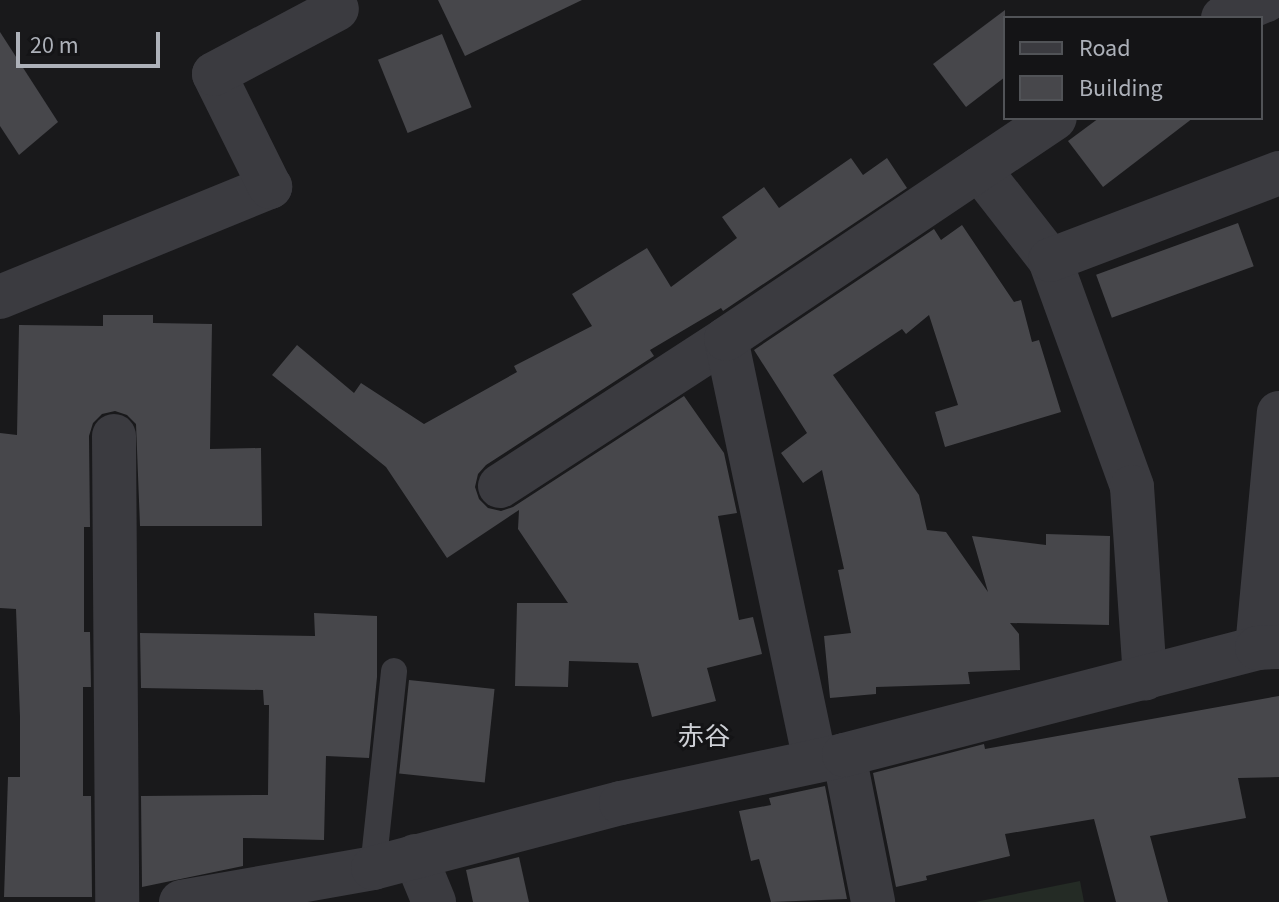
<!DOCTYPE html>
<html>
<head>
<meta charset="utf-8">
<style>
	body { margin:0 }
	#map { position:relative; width:1279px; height:902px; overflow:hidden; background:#19191b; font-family:"Source Sans 3","Noto Sans JP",sans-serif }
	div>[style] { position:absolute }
	.green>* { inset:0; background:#242b25 }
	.building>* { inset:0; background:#47474b; transform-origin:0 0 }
	.service>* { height:26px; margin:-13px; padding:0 13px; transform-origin:13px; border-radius:13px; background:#3b3b40 }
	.minor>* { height:44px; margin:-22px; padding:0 22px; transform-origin:22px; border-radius:22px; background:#3b3b40 }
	span { translate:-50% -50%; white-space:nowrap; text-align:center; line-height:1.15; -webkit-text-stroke:6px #141416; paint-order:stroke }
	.neighbourhood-label { font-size:26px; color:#ced0d6 }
	.legend { position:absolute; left:1003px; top:16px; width:260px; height:104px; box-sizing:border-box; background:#141416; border:2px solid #515357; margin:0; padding:10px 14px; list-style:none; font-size:24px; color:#adb1b9 }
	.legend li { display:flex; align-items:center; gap:16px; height:40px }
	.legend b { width:40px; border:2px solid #515357 }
	.scale { position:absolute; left:16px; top:32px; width:144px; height:36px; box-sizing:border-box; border:4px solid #adb1b9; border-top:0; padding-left:10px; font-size:24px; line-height:28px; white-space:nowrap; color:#adb1b9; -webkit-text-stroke:6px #141416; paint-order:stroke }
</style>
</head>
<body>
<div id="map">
	<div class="green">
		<div style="clip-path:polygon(1080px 881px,1084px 902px,975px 902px)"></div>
	</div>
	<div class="building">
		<div style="clip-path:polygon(438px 0,582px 0,465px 56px)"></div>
		<div style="clip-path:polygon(1005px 10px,1005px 77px,966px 107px,933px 64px)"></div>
		<div style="clip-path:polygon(0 32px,58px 122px,19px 155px,0 126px)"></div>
		<div style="left:442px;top:34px;width:79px;height:69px;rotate:68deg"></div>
		<div style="clip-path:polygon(1099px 118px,1193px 118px,1103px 187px,1068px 141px)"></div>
		<div style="clip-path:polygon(851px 158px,863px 175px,887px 158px,907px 188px,723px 311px,721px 308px,650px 350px,654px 356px,486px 465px,478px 474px,475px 487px,479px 499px,488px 508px,501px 511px,513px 507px,684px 396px,724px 453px,737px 513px,718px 516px,739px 620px,753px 617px,762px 654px,707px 668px,716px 701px,652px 717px,638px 663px,569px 661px,568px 687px,515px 686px,517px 603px,568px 603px,518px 529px,519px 510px,447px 558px,386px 467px,272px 375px,297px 345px,354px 393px,361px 383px,424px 424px,517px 372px,514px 366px,592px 326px,572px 294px,647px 248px,671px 287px,737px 238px,722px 217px,764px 187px,779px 208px)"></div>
		<div style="left:1238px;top:223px;width:46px;height:151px;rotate:70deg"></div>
		<div style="clip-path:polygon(962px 225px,1014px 302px,1021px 300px,1032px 342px,1039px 340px,1061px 412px,945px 447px,935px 412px,958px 405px,929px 315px,906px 334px,902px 329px,833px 375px,919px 495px,927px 530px,946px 532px,988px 592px,972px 536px,1046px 545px,1046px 534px,1110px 536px,1109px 625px,1010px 623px,1019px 634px,1020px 670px,968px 672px,970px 684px,876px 687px,876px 694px,830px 698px,824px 636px,851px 633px,838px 570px,844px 569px,822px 470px,803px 483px,781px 453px,807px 433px,754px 350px,934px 229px,941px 240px)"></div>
		<div style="clip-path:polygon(103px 315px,153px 315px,153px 323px,212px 324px,210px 449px,261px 448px,262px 526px,140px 526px,136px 424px,127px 415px,115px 411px,102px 414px,93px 423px,89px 436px,90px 527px,84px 527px,84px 632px,90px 632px,91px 687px,83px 687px,83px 796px,91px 796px,92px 897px,4px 897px,8px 777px,20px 777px,20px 717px,16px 609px,0 608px,0 433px,17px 435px,19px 325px,103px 326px)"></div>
		<div style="clip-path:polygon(314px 613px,377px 616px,377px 677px,369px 758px,326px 756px,324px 840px,243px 838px,243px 866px,142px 887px,141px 796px,268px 795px,269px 705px,264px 705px,263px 690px,141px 688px,140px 633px,315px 636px)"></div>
		<div style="left:409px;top:680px;width:86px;height:94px;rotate:6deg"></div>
		<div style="clip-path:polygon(1279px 696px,1279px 777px,1238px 778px,1246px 818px,1150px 836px,1168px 902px,1116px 902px,1094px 819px,1005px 834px,1010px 856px,926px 876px,927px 880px,896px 887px,873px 773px,984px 744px,985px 749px)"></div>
		<div style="clip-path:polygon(825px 786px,847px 899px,771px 902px,759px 859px,751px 861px,739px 811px,771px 805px,769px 798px)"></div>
		<div style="clip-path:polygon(519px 857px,529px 902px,473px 902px,466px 870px)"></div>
	</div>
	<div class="service">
		<div style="left:373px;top:868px;width:198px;rotate:-83.9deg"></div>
	</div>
	<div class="minor">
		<div style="left:1223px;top:18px;width:47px;rotate:-22.7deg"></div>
		<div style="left:979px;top:169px;width:115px;rotate:52deg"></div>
		<div style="left:1050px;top:260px;width:241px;rotate:70.1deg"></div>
		<div style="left:1132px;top:487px;width:192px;rotate:86.1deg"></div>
		<div style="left:1050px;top:260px;width:245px;rotate:-20.8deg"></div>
		<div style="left:0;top:297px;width:292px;rotate:-22.2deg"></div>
		<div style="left:270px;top:187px;width:126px;rotate:-116.4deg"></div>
		<div style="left:214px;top:74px;width:139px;rotate:-27.9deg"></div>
		<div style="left:114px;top:436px;width:466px;rotate:89.6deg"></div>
		<div style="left:500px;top:486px;width:270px;rotate:-33deg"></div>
		<div style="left:1257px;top:648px;width:236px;rotate:-84.7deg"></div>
		<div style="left:844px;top:755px;width:150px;rotate:78.8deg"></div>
		<div style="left:815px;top:761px;width:431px;rotate:-101.9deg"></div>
		<div style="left:726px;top:339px;width:396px;rotate:-33.9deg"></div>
		<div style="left:415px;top:856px;width:50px;rotate:67.6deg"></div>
		<div style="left:181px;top:902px;width:195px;rotate:-10deg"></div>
		<div style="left:373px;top:868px;width:256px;rotate:-14.7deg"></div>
		<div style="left:621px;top:803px;width:228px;rotate:-12.1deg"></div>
		<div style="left:844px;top:755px;width:427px;rotate:-14.5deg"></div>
		<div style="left:1257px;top:648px;width:22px;rotate:-3deg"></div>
	</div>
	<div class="neighbourhood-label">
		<span style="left:704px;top:737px">赤谷</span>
	</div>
	<ul class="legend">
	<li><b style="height:10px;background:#3b3b40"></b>Road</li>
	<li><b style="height:22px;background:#47474b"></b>Building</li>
	</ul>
	<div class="scale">20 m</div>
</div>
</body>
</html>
